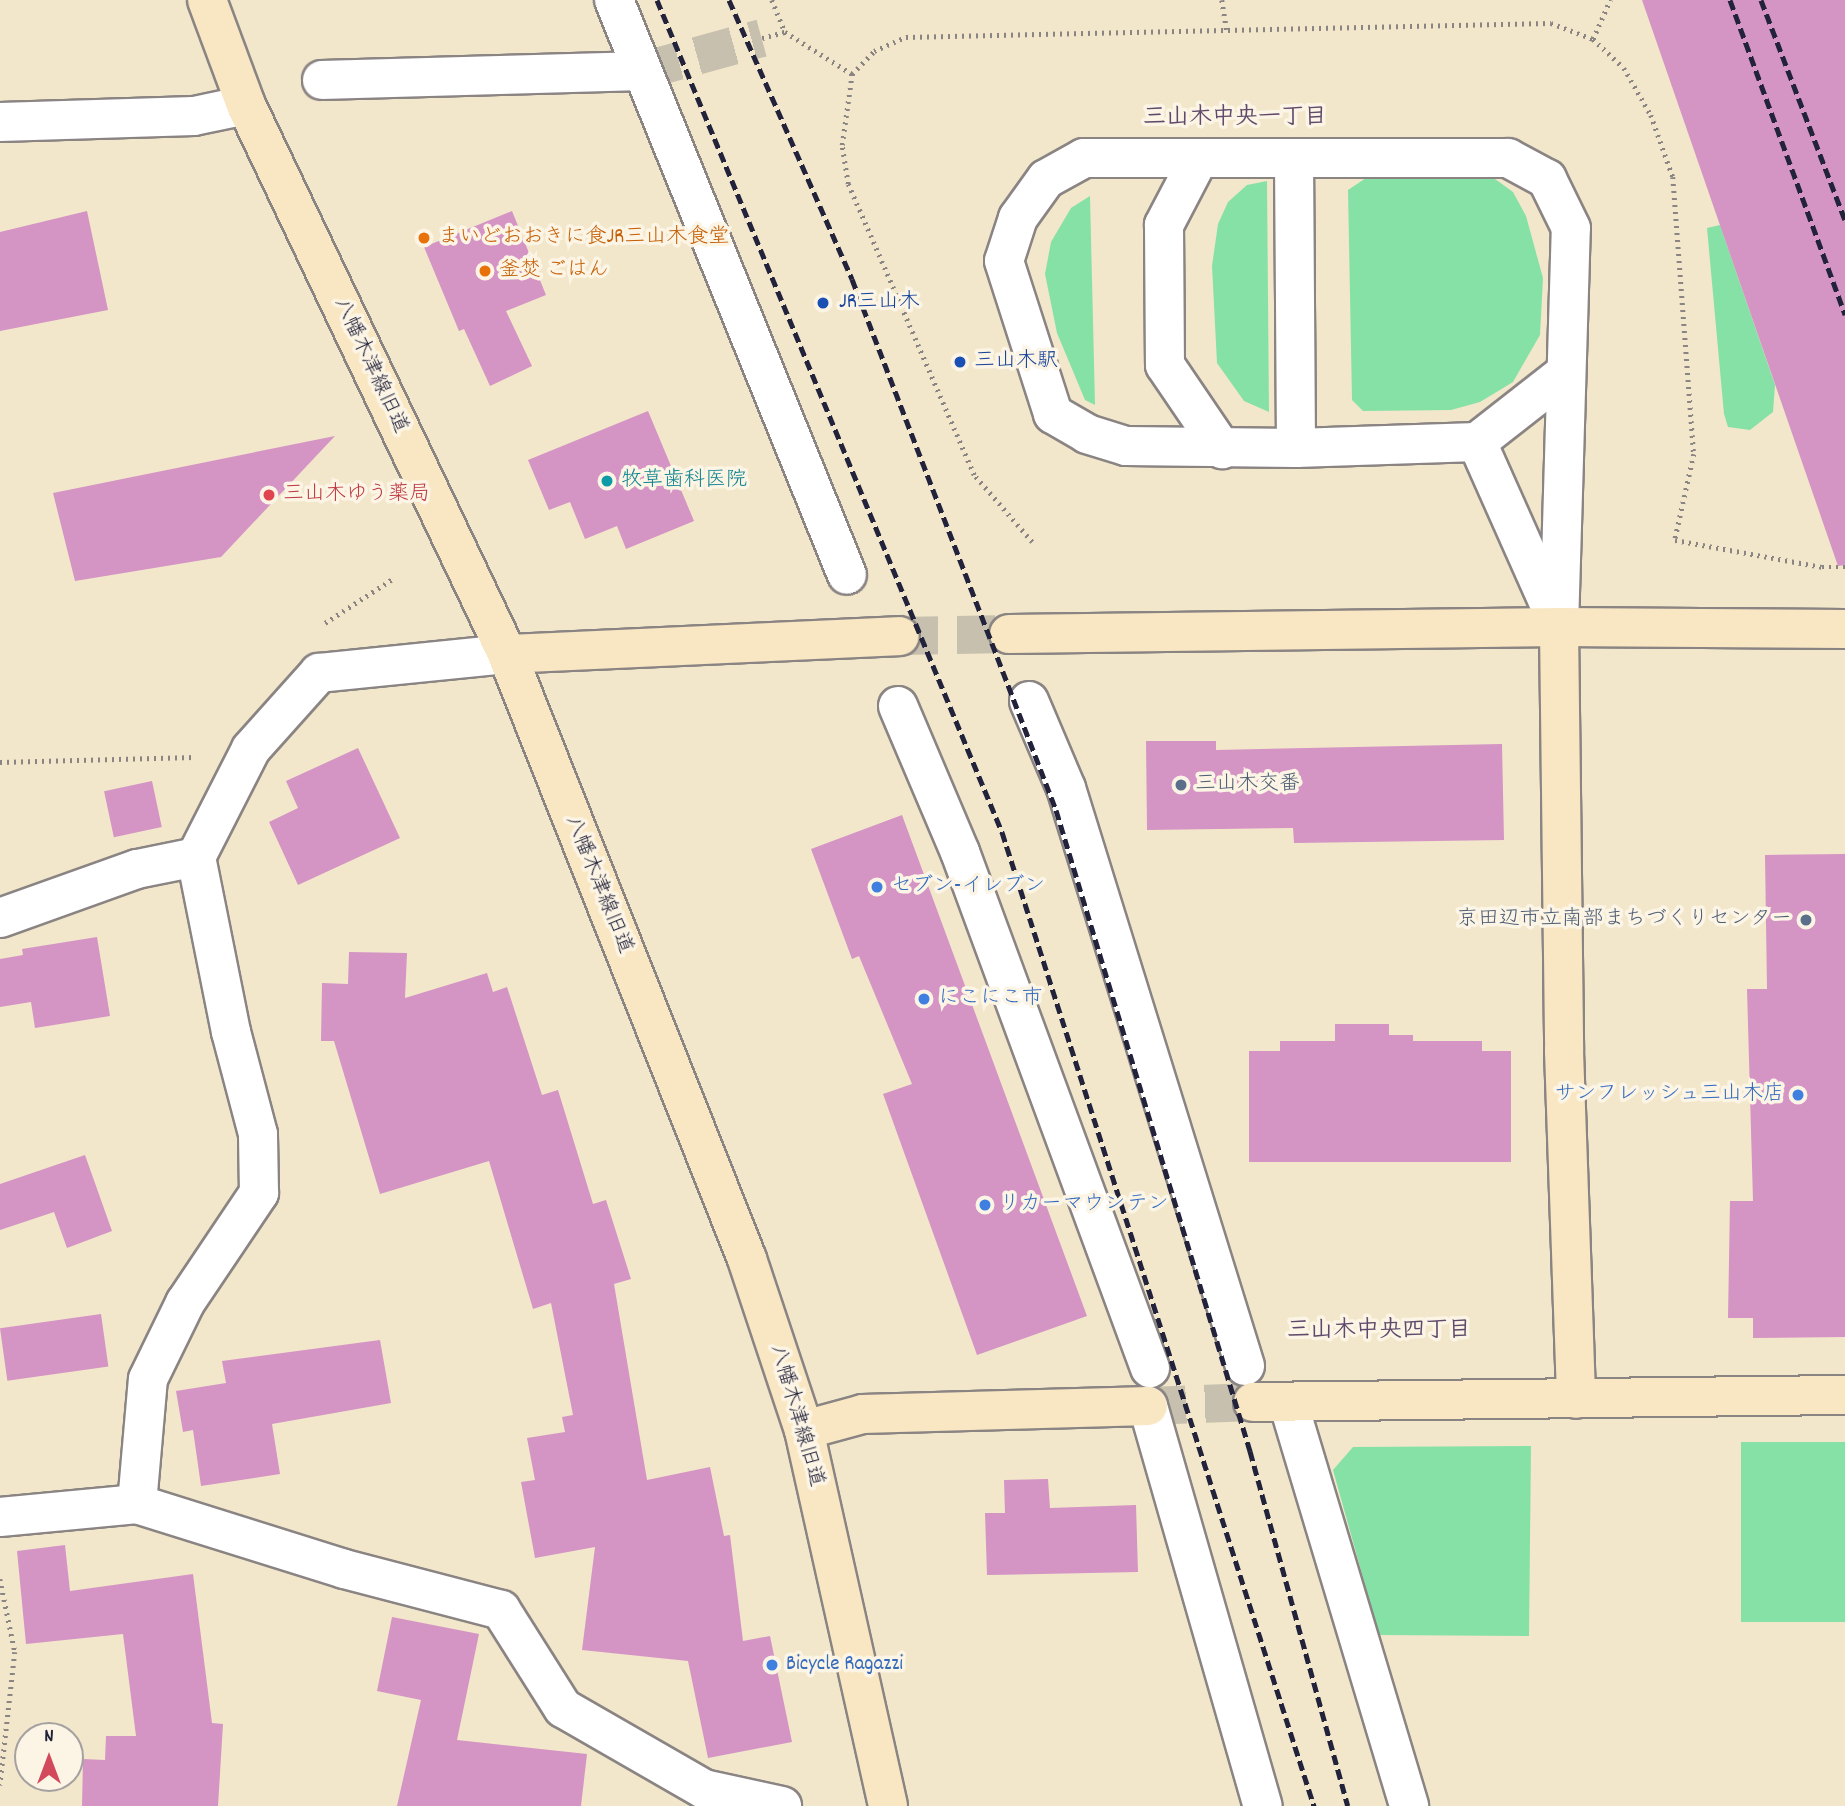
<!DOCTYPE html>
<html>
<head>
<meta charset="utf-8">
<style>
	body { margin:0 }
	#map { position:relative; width:1845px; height:1806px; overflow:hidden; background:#f2e7cb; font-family:Dekko,"Klee One",sans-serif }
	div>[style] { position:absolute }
	.green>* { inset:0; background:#86e1a7; transform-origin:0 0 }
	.building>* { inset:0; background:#d494c4; transform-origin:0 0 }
	.street-tunnel>* { height:38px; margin-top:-19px; transform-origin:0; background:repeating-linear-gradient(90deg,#c8c0ae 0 38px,transparent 0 57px) }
	.secondary-tunnel>* { height:38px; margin-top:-19px; transform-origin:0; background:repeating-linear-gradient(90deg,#c8c0ae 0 38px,transparent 0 57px) }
	.path>* { height:4.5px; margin-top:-2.25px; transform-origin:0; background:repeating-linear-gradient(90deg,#8a8483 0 2px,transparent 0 7px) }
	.roads { filter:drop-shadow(2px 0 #8a8483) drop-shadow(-2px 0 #8a8483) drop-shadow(0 2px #8a8483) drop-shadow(0 -2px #8a8483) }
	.street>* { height:38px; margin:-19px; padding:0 19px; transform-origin:19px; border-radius:19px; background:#fff }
	.secondary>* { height:38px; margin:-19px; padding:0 19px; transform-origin:19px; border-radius:19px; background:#f9e7c3 }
	.rail>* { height:5px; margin-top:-2.5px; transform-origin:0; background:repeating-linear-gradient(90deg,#22223b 0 10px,transparent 0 15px) }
	.dots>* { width:19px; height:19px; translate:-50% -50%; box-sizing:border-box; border:4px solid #fcf5e5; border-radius:50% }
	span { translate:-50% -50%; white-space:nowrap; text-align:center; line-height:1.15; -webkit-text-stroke:7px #fcf5e5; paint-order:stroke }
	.food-label { font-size:21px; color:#c56008 }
	.left { translate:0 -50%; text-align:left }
	.transit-label { font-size:21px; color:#164399 }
	.street-label { font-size:21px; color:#22223b }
	.culture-label { font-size:21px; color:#0d838f }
	.health-label { font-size:21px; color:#be3a42 }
	.service-label { font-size:21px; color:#4e5e75 }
	.right { translate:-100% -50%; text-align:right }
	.shop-label { font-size:21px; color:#366cbe }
	.neighbourhood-label { font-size:23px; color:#604a6b; font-weight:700 }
	.north { position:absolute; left:14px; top:1722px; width:70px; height:70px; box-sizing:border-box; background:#fcf5e5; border:2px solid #a5a1a1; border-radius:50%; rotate:0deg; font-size:19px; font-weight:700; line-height:28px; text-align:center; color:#22223b }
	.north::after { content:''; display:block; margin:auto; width:24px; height:32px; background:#d1495b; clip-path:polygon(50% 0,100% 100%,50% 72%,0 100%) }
</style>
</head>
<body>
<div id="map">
	<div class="green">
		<div style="clip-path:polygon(1366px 178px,1495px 179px,1513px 192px,1526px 216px,1543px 278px,1540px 335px,1513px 382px,1480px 402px,1451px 410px,1363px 411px,1352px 400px,1348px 190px)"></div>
		<div style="clip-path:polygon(1267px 181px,1269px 412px,1244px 401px,1217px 363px,1212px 266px,1218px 224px,1228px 202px,1247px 185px)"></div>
		<div style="clip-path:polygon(1090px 196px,1095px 405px,1085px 400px,1057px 333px,1045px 274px,1051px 242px,1071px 208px)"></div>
		<div style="clip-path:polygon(1720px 225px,1775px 385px,1773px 412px,1750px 430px,1728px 427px,1724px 414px,1707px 228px)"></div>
		<div style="left:1741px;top:1442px;width:104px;height:180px"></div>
		<div style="clip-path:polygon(1531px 1446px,1529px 1636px,1379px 1635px,1333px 1470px,1353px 1447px)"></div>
	</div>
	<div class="building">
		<div style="clip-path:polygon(1642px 0,1845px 0,1845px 565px,1838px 566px)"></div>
		<div style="clip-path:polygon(87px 211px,108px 310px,0 331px,0 232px)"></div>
		<div style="clip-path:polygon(512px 211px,546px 295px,506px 311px,532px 366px,490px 386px,464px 329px,459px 331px,424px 247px)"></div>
		<div style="clip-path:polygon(648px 411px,694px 521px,626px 549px,617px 526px,585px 539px,570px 502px,549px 510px,528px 460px)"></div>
		<div style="clip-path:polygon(335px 436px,221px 557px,75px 581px,53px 493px)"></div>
		<div style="clip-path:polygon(1146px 741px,1216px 741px,1216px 750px,1502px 744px,1504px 840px,1294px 843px,1293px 828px,1147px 830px)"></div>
		<div style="clip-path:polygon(358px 748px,400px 838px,298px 885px,269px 822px,298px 808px,286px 781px)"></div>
		<div style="left:152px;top:781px;width:47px;height:49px;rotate:78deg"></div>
		<div style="clip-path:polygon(902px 815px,1087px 1316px,977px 1355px,883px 1094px,912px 1084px,859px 956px,852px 959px,811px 849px)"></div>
		<div style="clip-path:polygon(1845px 854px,1845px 1337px,1753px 1338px,1753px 1318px,1728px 1318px,1730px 1201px,1753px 1201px,1747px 989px,1767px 989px,1765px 855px)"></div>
		<div style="clip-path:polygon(97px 937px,110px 1016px,35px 1028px,31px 1002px,0 1007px,0 959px,23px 955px,22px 949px)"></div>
		<div style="clip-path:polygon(349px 952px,407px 953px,405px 998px,487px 973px,493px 992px,507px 987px,542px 1095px,558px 1090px,593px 1204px,606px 1200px,631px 1279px,614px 1284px,647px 1480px,710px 1467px,724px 1536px,730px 1535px,743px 1641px,770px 1636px,792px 1742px,708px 1758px,688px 1661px,582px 1650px,595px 1547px,535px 1558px,521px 1482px,535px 1480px,527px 1438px,565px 1432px,562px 1417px,573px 1415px,551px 1303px,533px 1309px,489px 1161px,380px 1194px,334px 1041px,321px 1041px,322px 983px,348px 984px)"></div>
		<div style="clip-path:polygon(1335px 1024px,1389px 1024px,1389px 1035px,1413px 1035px,1413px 1041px,1482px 1041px,1482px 1051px,1511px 1051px,1511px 1162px,1249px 1162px,1249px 1051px,1280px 1051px,1280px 1041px,1335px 1041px)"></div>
		<div style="clip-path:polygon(85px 1155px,112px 1231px,67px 1248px,54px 1212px,0 1230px,0 1184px)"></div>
		<div style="left:101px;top:1314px;width:53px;height:102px;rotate:82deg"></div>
		<div style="clip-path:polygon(380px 1340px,391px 1403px,272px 1424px,280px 1474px,201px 1486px,193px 1430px,183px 1432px,176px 1391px,226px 1383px,222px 1361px)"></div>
		<div style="clip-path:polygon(1048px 1479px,1050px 1508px,1136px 1505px,1138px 1572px,987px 1575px,985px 1513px,1005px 1513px,1004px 1480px)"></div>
		<div style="clip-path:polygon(65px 1545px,70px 1591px,193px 1574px,212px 1723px,223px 1724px,218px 1806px,82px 1806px,83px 1759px,105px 1760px,106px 1736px,136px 1736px,123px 1634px,26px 1644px,17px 1551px)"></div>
		<div style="clip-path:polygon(392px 1617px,479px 1634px,457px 1740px,587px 1754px,581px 1806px,397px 1806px,421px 1700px,377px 1691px)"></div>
	</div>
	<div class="street-tunnel">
		<div style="left:642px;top:71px;width:124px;rotate:-15.4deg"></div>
	</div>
	<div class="secondary-tunnel">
		<div style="left:900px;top:636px;width:109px;rotate:-1.1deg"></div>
		<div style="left:1148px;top:1406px;width:105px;rotate:-2.2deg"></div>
	</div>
	<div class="path">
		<div style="left:772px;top:0;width:35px;rotate:68deg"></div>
		<div style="left:1222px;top:0;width:30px;rotate:81deg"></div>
		<div style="left:762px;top:38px;width:24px;rotate:-15deg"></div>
		<div style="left:785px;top:32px;width:79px;rotate:32.1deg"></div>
		<div style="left:1593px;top:39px;width:43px;rotate:-66.4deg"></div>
		<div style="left:1032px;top:542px;width:89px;rotate:-130.9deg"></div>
		<div style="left:974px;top:475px;width:317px;rotate:-113.4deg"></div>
		<div style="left:848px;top:184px;width:39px;rotate:-99deg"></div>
		<div style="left:842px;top:145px;width:72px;rotate:-82deg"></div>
		<div style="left:852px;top:74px;width:32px;rotate:-46deg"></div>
		<div style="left:874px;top:51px;width:35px;rotate:-24deg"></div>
		<div style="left:906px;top:37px;width:645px;rotate:-1.24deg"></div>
		<div style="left:1551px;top:23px;width:45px;rotate:20.9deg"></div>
		<div style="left:1593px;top:39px;width:42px;rotate:43.1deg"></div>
		<div style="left:1624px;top:68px;width:54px;rotate:60.1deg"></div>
		<div style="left:1651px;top:115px;width:66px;rotate:70.5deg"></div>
		<div style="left:1673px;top:177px;width:278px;rotate:85.7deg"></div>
		<div style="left:1694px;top:454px;width:88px;rotate:102.5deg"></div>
		<div style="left:1675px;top:540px;width:149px;rotate:10.4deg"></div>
		<div style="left:1822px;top:567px;width:23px"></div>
		<div style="left:325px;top:623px;width:82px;rotate:-33.1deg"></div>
		<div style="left:0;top:762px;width:195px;rotate:-1.5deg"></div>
		<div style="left:0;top:1579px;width:75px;rotate:78.4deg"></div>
		<div style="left:15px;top:1652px;width:134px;rotate:96.4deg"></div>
	</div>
	<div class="roads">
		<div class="street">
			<div style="left:614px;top:0;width:620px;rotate:67.94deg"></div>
			<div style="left:322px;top:80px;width:320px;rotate:-1.6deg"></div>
			<div style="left:0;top:122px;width:194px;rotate:-1.8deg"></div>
			<div style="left:194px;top:116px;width:53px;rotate:-11.9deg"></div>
			<div style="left:1199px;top:158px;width:76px;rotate:117.6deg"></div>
			<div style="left:1164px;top:225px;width:140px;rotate:89.6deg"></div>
			<div style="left:1165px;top:365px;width:102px;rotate:55.8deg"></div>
			<div style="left:1294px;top:158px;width:290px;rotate:89.6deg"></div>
			<div style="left:1477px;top:442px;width:189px;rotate:66deg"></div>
			<div style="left:1559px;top:627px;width:399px;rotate:-88.3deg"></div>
			<div style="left:1571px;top:228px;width:55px;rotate:-116.1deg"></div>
			<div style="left:1547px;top:179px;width:44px;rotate:-151.7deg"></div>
			<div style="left:1508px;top:158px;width:424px;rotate:180deg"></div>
			<div style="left:1084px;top:158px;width:43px;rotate:151.1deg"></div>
			<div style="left:1046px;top:179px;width:48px;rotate:125.7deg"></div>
			<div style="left:1018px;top:218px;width:45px;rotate:108deg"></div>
			<div style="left:1004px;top:261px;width:161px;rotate:72.2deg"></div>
			<div style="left:1053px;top:414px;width:39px;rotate:30deg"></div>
			<div style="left:1087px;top:434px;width:41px;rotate:17.1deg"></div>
			<div style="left:1126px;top:446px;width:170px;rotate:0.7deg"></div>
			<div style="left:1296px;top:448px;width:181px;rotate:-1.9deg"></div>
			<div style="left:1477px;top:442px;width:110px;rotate:-38deg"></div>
			<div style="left:1029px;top:701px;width:95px;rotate:67deg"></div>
			<div style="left:1066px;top:788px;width:605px;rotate:72.79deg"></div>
			<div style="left:898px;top:706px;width:159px;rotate:67deg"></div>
			<div style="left:960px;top:852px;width:550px;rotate:69.79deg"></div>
			<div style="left:0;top:918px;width:145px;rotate:-19.7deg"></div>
			<div style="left:137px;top:869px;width:60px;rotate:-11.5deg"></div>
			<div style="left:1288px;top:1402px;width:422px;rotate:73.3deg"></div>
			<div style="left:1148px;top:1406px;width:416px;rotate:74deg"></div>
			<div style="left:137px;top:1504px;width:125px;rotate:-85deg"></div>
			<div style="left:148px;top:1379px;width:85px;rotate:-64deg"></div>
			<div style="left:185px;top:1303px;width:133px;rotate:-56.1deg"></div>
			<div style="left:259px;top:1193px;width:59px;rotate:-91deg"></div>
			<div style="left:258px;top:1134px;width:106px;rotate:-104.8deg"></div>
			<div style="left:231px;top:1032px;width:178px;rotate:-101.3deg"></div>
			<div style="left:196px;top:857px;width:121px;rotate:-63deg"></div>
			<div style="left:251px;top:749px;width:102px;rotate:-48.2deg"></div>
			<div style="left:319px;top:673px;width:189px;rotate:-5.8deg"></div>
			<div style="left:0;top:1517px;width:138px;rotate:-5.4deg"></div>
			<div style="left:137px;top:1504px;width:217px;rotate:17.4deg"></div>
			<div style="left:344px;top:1569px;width:162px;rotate:14.6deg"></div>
			<div style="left:501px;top:1610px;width:116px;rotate:57.7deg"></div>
			<div style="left:563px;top:1708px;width:163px;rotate:29.9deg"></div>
			<div style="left:704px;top:1789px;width:80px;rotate:12.3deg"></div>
		</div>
		<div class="secondary">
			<div style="left:207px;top:0;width:112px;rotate:69.6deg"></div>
			<div style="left:246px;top:105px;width:608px;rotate:64.57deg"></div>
			<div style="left:507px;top:654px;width:651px;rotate:68.36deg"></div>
			<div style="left:747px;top:1259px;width:180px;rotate:71.6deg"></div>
			<div style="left:804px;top:1430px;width:385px;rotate:77.4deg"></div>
			<div style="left:1559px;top:627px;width:424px;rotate:89.3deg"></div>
			<div style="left:1564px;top:1051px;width:348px;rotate:88deg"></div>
			<div style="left:1009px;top:634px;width:550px;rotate:-0.73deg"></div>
			<div style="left:1559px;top:627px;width:286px;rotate:0.4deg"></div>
			<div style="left:507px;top:654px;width:393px;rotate:-2.6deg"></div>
			<div style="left:1253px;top:1402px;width:592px;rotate:-0.68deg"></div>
			<div style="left:804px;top:1430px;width:61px;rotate:-15.2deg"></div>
			<div style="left:863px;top:1414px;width:285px;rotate:-1.6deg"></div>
		</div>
	</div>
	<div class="rail">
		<div style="left:657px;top:0;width:901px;rotate:67.48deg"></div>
		<div style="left:1002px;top:832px;width:1023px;rotate:72.24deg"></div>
		<div style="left:729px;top:0;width:305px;rotate:66.2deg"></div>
		<div style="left:852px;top:279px;width:569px;rotate:68.98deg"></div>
		<div style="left:1056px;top:810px;width:670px;rotate:73.16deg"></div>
		<div style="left:1250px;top:1451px;width:368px;rotate:74.6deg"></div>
		<div style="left:1730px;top:0;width:335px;rotate:69.9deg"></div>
		<div style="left:1761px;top:0;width:235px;rotate:69.1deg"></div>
	</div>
	<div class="dots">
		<div style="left:424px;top:238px;background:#e8710a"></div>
		<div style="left:485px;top:271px;background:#e8710a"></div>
		<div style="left:823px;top:303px;background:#1a4fb4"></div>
		<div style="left:960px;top:362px;background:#1a4fb4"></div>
		<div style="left:607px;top:481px;background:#0f9aa8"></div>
		<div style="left:269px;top:495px;background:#e0444e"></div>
		<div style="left:1181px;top:785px;background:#5c6f8a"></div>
		<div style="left:877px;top:887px;background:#3f7fe0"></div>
		<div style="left:1806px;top:920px;background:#5c6f8a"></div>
		<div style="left:924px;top:999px;background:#3f7fe0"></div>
		<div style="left:1798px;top:1095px;background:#3f7fe0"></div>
		<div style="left:985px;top:1205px;background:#3f7fe0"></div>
		<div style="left:772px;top:1665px;background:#3f7fe0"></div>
	</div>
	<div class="food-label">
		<span class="left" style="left:438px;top:238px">まいどおおきに食JR三山木食堂</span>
		<span class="left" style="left:499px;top:271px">釜焚 ごはん</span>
	</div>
	<div class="transit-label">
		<span class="left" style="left:839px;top:303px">JR三山木</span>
		<span class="left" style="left:974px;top:362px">三山木駅</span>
	</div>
	<div class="street-label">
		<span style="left:370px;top:366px;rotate:65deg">八幡木津線旧道</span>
		<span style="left:598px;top:885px;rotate:68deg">八幡木津線旧道</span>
		<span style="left:796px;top:1416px;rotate:74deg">八幡木津線旧道</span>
	</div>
	<div class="culture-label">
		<span class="left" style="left:621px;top:481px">牧草歯科医院</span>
	</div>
	<div class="health-label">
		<span class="left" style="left:283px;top:495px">三山木ゆう薬局</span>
	</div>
	<div class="service-label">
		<span class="left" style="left:1195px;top:785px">三山木交番</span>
		<span class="right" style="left:1792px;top:920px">京田辺市立南部まちづくりセンター</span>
	</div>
	<div class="shop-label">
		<span class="left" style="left:891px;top:887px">セブン-イレブン</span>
		<span class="left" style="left:938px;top:999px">にこにこ市</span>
		<span class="right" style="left:1784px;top:1095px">サンフレッシュ三山木店</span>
		<span class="left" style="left:999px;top:1205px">リカーマウンテン</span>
		<span class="left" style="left:786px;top:1665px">Bicycle Ragazzi</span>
	</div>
	<div class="neighbourhood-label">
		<span style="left:1235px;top:119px">三山木中央一丁目</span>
		<span style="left:1379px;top:1332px">三山木中央四丁目</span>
	</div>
	<div class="north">N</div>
</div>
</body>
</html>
